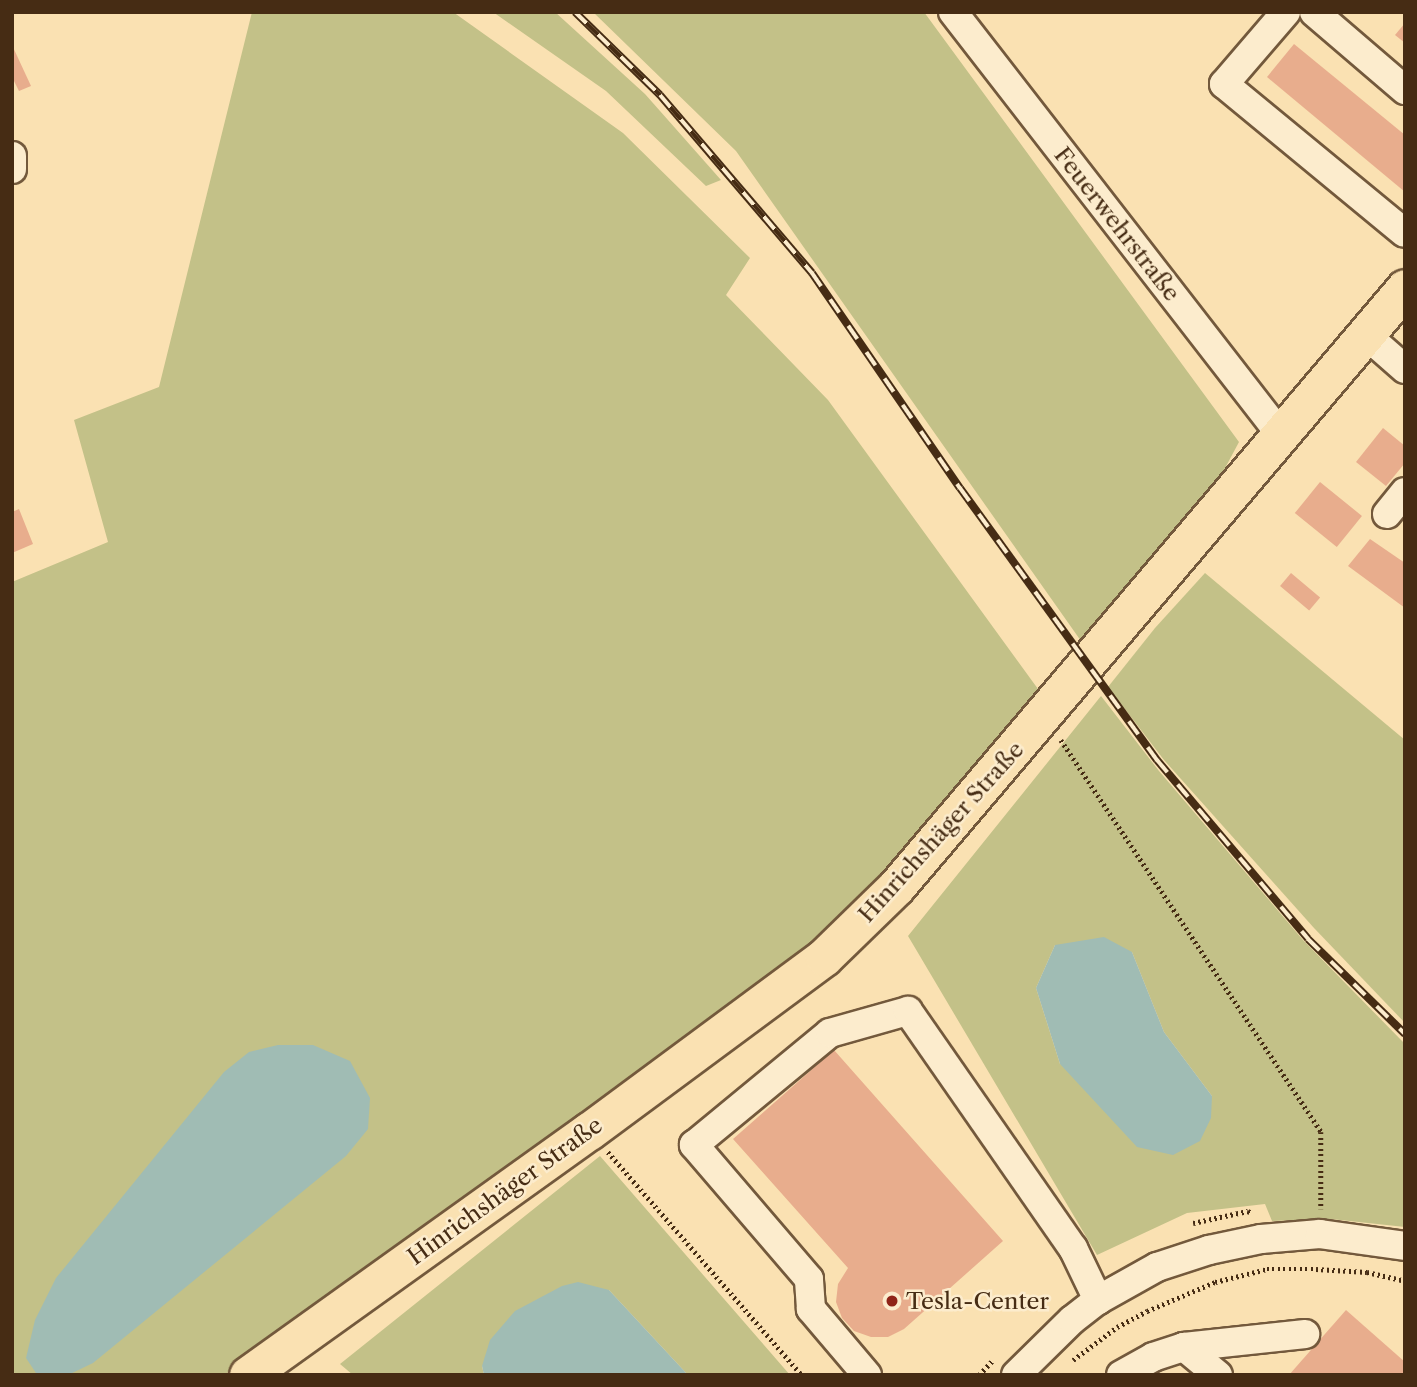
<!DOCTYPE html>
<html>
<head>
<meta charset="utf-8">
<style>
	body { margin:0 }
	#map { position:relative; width:1417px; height:1387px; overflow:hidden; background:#fae1b2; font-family:"Libre Caslon Text",serif }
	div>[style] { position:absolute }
	.green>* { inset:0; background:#c3c188 }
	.water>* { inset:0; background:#a0bcb4 }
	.building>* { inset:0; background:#e8ad8d; transform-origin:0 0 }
	.path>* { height:4.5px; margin-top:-2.25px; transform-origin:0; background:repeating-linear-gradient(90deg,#462c14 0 2px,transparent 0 5.5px) }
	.roads { filter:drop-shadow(2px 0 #73593c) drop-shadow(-2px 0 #73593c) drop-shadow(0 2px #73593c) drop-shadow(0 -2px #73593c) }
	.minor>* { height:28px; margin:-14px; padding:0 14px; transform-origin:14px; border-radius:14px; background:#fceccd }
	.major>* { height:37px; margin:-18.5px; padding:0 18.5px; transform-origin:18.5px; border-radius:18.5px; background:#fae1b2 }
	.rail>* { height:8px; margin-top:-4px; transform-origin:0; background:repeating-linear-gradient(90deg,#fceccd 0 16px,#462c14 0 32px); box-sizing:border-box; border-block:2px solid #462c14 }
	.dots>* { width:19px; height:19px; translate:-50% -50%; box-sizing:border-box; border:4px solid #fceccd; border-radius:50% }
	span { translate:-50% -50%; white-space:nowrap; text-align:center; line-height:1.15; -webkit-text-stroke:5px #fceccd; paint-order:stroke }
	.street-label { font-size:23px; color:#462c14 }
	.poi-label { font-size:23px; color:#462c14 }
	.left { translate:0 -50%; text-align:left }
	.frame { position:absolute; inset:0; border:14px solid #462c14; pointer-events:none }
</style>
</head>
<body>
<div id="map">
	<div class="green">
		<div style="clip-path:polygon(252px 12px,453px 12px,623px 133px,750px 258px,726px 295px,828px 400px,1038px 689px,885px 873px,809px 951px,582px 1121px,224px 1375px,12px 1375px,12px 582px,108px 542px,74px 420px,159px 387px)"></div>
		<div style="clip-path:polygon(493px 12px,555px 12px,645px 94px,721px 180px,706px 186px,606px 91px)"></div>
		<div style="clip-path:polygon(593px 12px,924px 12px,1239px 442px,1224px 470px,1081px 641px,736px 151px)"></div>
		<div style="clip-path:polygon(1205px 573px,1405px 740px,1405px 1023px,1314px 928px,1164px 760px,1108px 687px,1155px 628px)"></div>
		<div style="clip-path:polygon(evenodd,1101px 696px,1159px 771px,1303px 940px,1405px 1044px,1405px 1227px,1331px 1219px,1272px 1221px,1265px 1204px,1187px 1213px,1097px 1255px,908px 936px,1101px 696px,1055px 945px,1132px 952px,1164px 1032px,1212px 1096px,1060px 1064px,1036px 988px,1055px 945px)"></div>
		<div style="clip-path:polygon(600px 1156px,790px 1375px,688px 1375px,609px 1290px,482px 1366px,484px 1375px,353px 1375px,340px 1364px)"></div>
	</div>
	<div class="water">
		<div style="clip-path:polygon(1104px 937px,1132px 952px,1164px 1032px,1212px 1096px,1211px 1118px,1200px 1141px,1173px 1155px,1137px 1147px,1060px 1064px,1036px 988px,1055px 945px)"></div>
		<div style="clip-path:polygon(278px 1045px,313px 1045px,350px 1061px,370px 1098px,368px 1129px,346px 1156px,93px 1363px,68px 1375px,36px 1373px,26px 1358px,35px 1320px,56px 1278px,224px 1072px,249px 1052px)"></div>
		<div style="clip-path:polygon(578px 1282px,609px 1290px,688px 1375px,484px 1375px,482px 1366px,490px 1340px,515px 1311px,562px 1286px)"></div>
	</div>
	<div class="building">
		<div style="clip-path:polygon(1405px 23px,1405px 43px,1395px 35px)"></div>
		<div style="clip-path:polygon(1294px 44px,1405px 135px,1405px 192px,1267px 77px)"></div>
		<div style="clip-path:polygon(12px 45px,31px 86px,19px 91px,12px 77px)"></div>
		<div style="clip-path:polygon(1383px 428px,1405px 446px,1405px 463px,1386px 486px,1356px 462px)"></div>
		<div style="left:1320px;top:482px;width:54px;height:40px;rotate:39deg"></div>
		<div style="clip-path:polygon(19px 509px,33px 544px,12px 553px,12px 512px)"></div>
		<div style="clip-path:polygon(1370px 539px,1405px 563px,1405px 608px,1348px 566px)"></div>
		<div style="left:1291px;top:573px;width:38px;height:17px;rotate:40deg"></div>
		<div style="clip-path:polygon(834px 1050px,1003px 1241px,904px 1329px,888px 1337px,871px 1337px,854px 1331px,842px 1318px,836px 1302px,838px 1284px,848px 1268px,733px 1139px)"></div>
		<div style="clip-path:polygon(1346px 1310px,1405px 1362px,1405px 1375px,1289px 1375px)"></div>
	</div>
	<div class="path">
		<div style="left:1061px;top:740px;width:470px;rotate:56.4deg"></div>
		<div style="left:1321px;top:1132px;width:77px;rotate:90deg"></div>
		<div style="left:608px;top:1152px;width:296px;rotate:49deg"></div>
		<div style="left:1193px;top:1223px;width:56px;rotate:-12.3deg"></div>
		<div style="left:1248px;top:1211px;width:4px;rotate:27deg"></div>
		<div style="left:1073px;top:1360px;width:55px;rotate:-36.9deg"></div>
		<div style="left:1117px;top:1327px;width:34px;rotate:-28deg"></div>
		<div style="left:1147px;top:1311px;width:74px;rotate:-23.1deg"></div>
		<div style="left:1215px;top:1282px;width:54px;rotate:-14deg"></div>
		<div style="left:1267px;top:1269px;width:49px"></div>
		<div style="left:1316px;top:1269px;width:51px;rotate:3.4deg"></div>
		<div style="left:1367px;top:1272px;width:39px;rotate:13deg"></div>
		<div style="left:979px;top:1375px;width:19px;rotate:-47deg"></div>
	</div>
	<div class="roads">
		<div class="minor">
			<div style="left:953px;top:12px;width:535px;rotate:52.21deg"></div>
			<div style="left:1286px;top:12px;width:95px;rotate:130.7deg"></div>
			<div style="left:1224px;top:84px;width:234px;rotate:39.5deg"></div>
			<div style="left:1314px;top:12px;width:120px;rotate:40.6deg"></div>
			<div style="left:12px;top:156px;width:13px;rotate:90deg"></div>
			<div style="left:1365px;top:334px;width:53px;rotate:41.2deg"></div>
			<div style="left:1387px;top:514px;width:28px;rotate:-51deg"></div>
			<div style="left:867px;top:1375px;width:87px;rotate:-130.3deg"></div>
			<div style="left:811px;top:1309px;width:30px;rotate:-94deg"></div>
			<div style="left:809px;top:1279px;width:177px;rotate:-130.6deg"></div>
			<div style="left:694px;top:1145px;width:176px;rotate:-39.5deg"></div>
			<div style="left:830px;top:1033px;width:81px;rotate:-15.8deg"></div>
			<div style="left:908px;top:1011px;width:289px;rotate:55.2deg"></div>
			<div style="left:1073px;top:1248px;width:58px;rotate:64.3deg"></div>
			<div style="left:1016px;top:1375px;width:78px;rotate:-44.5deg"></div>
			<div style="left:1072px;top:1320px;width:33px;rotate:-38deg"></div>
			<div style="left:1098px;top:1300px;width:68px;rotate:-29.2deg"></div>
			<div style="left:1157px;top:1267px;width:55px;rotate:-18.1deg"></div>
			<div style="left:1209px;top:1250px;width:53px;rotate:-11.9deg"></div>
			<div style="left:1261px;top:1239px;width:59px;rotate:-4.8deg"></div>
			<div style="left:1320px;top:1234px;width:86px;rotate:8deg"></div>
			<div style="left:1121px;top:1375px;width:37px;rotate:-29deg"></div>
			<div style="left:1153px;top:1357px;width:33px;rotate:-18deg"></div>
			<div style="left:1218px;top:1375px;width:44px;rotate:-140.5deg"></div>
			<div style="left:1184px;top:1347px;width:122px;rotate:-6.1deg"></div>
		</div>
		<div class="major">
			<div style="left:248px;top:1375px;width:419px;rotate:-35.6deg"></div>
			<div style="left:589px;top:1131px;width:292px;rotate:-36.5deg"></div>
			<div style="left:824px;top:957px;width:100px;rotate:-44.2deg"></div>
			<div style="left:896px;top:887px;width:786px;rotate:-49.64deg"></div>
		</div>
	</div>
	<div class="rail">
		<div style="left:575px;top:12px;width:119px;rotate:44.3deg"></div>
		<div style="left:660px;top:95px;width:234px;rotate:49.5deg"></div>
		<div style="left:812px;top:273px;width:261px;rotate:55.5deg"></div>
		<div style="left:960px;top:488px;width:336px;rotate:54.1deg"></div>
		<div style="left:1157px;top:760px;width:234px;rotate:49.8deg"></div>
		<div style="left:1308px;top:939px;width:136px;rotate:44.4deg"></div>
	</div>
	<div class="dots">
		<div style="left:892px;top:1301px;background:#8f2418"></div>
	</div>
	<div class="street-label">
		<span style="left:1117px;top:224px;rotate:52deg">Feuerwehrstraße</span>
		<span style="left:941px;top:832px;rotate:-48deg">Hinrichshäger Straße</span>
		<span style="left:505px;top:1191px;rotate:-36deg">Hinrichshäger Straße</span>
	</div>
	<div class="poi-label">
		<span class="left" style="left:906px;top:1301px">Tesla-Center</span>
	</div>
	<div class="frame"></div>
</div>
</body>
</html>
